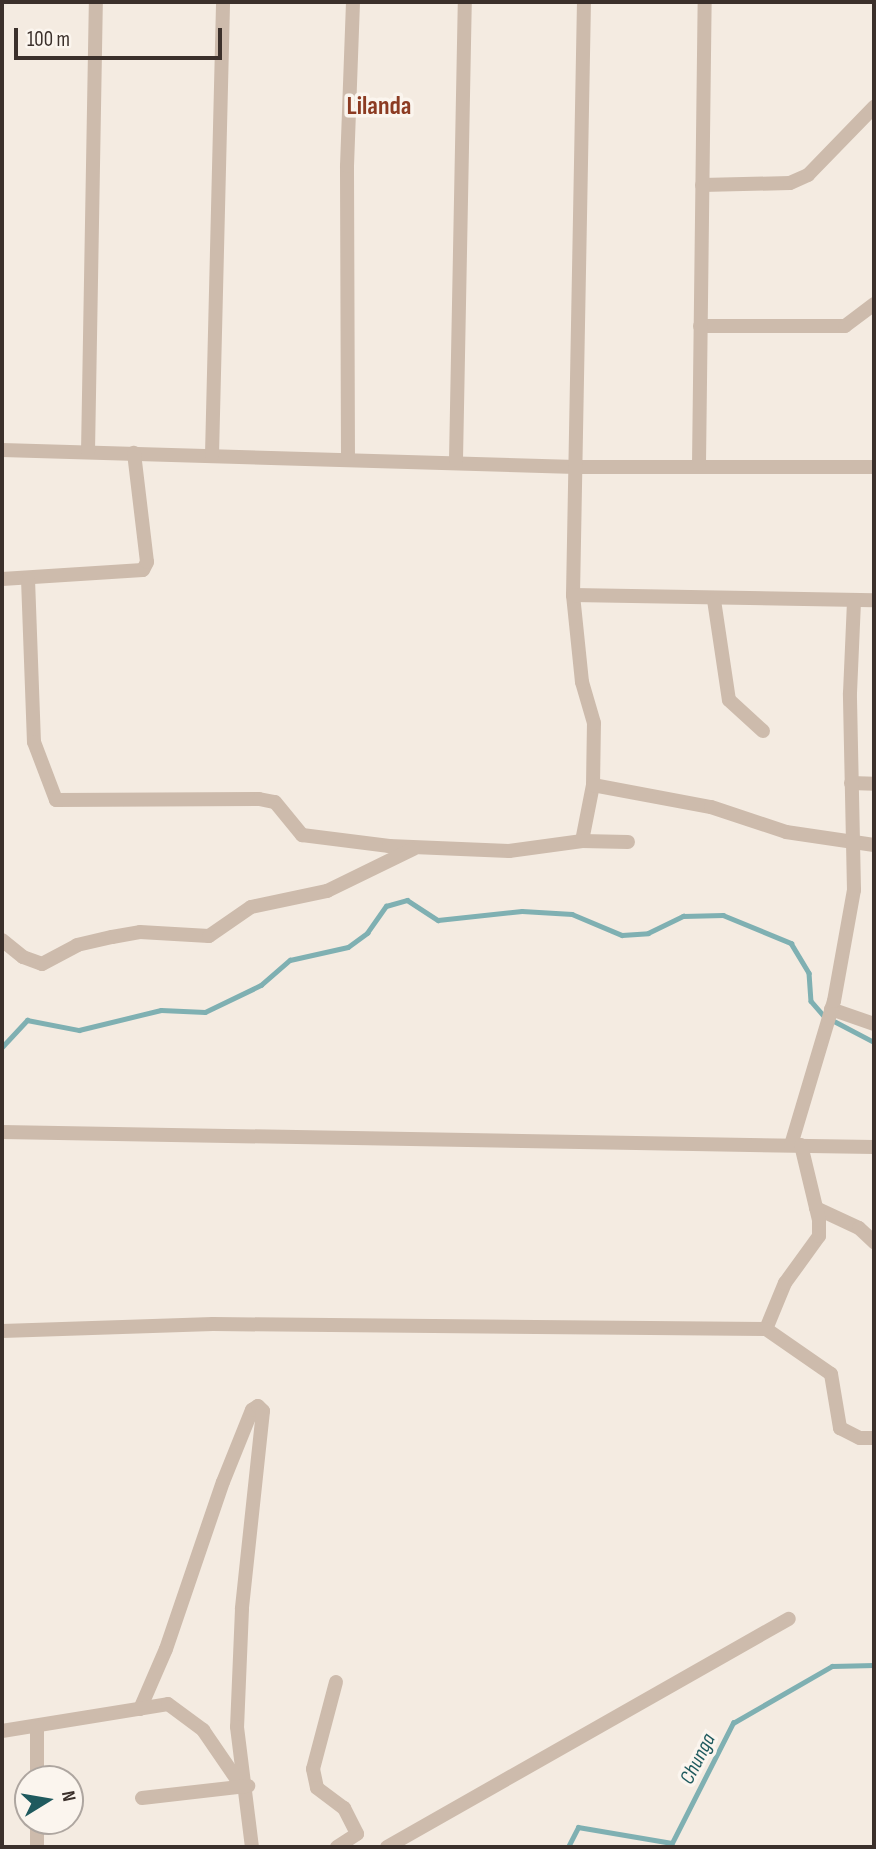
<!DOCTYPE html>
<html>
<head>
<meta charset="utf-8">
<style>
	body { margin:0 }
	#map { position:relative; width:876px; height:1849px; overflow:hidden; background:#f4ebe1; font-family:"Sofia Sans Condensed",sans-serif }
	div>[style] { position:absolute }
	.stream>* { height:4.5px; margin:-2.25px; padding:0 2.25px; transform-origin:2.25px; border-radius:2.25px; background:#7fb0b2 }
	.minor>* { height:14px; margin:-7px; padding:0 7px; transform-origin:7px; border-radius:7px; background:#cdbbac }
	span { translate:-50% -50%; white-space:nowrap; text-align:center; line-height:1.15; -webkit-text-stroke:7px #fbf5ee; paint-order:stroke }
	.water-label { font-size:21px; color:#1f5a5e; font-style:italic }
	.district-label { font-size:26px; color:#8c3b22; font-weight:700 }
	.frame { position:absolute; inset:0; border:4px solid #3b302b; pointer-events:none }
	.north { position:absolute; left:14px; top:1765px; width:70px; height:70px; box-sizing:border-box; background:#fbf5ee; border:2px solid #aea6a0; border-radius:50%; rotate:79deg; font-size:19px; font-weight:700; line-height:28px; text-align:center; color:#3b302b }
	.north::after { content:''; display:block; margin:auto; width:24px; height:32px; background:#1f5a5e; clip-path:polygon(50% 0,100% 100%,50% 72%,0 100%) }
	.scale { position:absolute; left:14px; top:28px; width:208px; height:32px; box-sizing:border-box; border:4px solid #3b302b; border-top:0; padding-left:9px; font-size:21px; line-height:24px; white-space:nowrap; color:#3b302b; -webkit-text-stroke:5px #fbf5ee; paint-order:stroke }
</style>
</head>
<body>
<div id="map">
	<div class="stream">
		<div style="left:834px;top:1021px;width:45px;rotate:27.7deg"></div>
		<div style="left:2px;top:1047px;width:37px;rotate:-47deg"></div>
		<div style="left:27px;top:1020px;width:53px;rotate:10.9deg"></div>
		<div style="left:79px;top:1030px;width:84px;rotate:-13.7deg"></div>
		<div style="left:161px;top:1010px;width:44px;rotate:2.6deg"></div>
		<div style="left:205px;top:1012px;width:62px;rotate:-25.7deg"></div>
		<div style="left:261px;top:985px;width:38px;rotate:-41deg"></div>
		<div style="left:290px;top:960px;width:59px;rotate:-12.6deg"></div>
		<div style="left:348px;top:947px;width:24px;rotate:-36deg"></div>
		<div style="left:367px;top:933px;width:33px;rotate:-55deg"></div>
		<div style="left:386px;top:906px;width:22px;rotate:-16deg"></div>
		<div style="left:407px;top:900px;width:37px;rotate:33deg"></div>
		<div style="left:438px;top:920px;width:84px;rotate:-6.1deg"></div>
		<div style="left:522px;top:911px;width:50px;rotate:3.4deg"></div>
		<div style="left:572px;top:914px;width:54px;rotate:22.8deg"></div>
		<div style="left:622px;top:935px;width:26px;rotate:-4deg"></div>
		<div style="left:648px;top:933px;width:39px;rotate:-26deg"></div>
		<div style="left:683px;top:916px;width:40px;rotate:-1.4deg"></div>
		<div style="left:723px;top:915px;width:74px;rotate:22.4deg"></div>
		<div style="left:791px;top:943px;width:35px;rotate:59deg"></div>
		<div style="left:809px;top:973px;width:28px;rotate:86deg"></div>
		<div style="left:811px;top:1001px;width:20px;rotate:49deg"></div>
		<div style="left:568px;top:1847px;width:22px;rotate:-63deg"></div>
		<div style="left:578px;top:1827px;width:95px;rotate:9.7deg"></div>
		<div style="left:672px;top:1843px;width:135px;rotate:-63.1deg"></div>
		<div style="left:733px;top:1723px;width:114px;rotate:-29.9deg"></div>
		<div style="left:832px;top:1666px;width:42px;rotate:-1.4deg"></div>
	</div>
	<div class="minor">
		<div style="left:702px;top:185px;width:88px;rotate:-1.3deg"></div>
		<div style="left:790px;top:183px;width:20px;rotate:-24deg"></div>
		<div style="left:808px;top:175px;width:95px;rotate:-45.9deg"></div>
		<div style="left:700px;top:326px;width:145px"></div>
		<div style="left:845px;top:326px;width:36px;rotate:-37deg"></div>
		<div style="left:2px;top:450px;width:574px;rotate:1.7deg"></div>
		<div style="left:576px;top:467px;width:298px"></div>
		<div style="left:88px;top:452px;width:450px;rotate:-89deg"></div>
		<div style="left:212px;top:455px;width:453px;rotate:-88.6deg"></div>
		<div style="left:348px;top:459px;width:293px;rotate:-90.2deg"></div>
		<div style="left:347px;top:166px;width:164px;rotate:-87.9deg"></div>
		<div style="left:456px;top:460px;width:458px;rotate:-88.9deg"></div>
		<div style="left:699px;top:464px;width:462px;rotate:-89.3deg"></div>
		<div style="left:2px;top:579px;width:141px;rotate:-3.7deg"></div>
		<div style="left:143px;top:570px;width:9px;rotate:-63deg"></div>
		<div style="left:147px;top:562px;width:110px;rotate:-96.8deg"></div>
		<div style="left:28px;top:579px;width:163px;rotate:87.9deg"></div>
		<div style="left:34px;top:742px;width:62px;rotate:69.2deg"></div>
		<div style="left:56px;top:800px;width:203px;rotate:-0.3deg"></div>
		<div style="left:259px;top:799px;width:16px;rotate:11deg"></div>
		<div style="left:275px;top:802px;width:43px;rotate:50.7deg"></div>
		<div style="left:302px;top:835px;width:88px;rotate:7.2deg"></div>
		<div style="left:389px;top:846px;width:120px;rotate:2.4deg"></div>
		<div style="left:509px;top:851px;width:74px;rotate:-7.8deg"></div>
		<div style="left:582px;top:841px;width:57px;rotate:-78.9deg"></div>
		<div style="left:593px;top:785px;width:62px;rotate:-89.1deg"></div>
		<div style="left:594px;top:723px;width:43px;rotate:-106.3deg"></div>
		<div style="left:582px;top:682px;width:87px;rotate:-95.9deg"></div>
		<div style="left:573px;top:595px;width:593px;rotate:-88.94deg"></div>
		<div style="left:573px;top:595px;width:301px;rotate:1deg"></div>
		<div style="left:714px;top:600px;width:101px;rotate:81.5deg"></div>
		<div style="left:729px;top:700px;width:46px;rotate:42.4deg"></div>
		<div style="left:851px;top:783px;width:23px;rotate:2deg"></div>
		<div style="left:593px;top:785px;width:120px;rotate:10.6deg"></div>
		<div style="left:711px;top:807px;width:79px;rotate:18.4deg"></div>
		<div style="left:786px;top:832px;width:89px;rotate:8.4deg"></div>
		<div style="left:582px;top:841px;width:46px;rotate:1.2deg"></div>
		<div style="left:2px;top:940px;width:27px;rotate:39deg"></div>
		<div style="left:23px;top:957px;width:20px;rotate:20deg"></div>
		<div style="left:42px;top:964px;width:40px;rotate:-28deg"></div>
		<div style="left:77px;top:945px;width:36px;rotate:-13deg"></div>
		<div style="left:112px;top:937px;width:28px;rotate:-10deg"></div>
		<div style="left:140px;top:932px;width:69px;rotate:3.3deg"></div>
		<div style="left:209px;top:936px;width:51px;rotate:-34.6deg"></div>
		<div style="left:251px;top:907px;width:78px;rotate:-11.9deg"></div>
		<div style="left:327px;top:891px;width:96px;rotate:-26deg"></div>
		<div style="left:831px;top:1009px;width:46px;rotate:19.2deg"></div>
		<div style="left:2px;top:1132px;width:872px;rotate:0.99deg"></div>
		<div style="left:791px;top:1145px;width:150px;rotate:-73.4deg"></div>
		<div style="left:834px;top:1001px;width:113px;rotate:-79.8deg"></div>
		<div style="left:854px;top:890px;width:197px;rotate:-91.2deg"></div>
		<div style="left:850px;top:693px;width:93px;rotate:-87.5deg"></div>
		<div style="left:816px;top:1208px;width:47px;rotate:24.9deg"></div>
		<div style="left:859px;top:1228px;width:21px;rotate:43deg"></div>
		<div style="left:766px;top:1329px;width:50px;rotate:-67.6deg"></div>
		<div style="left:785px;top:1283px;width:58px;rotate:-54.1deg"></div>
		<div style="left:819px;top:1236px;width:16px;rotate:-90deg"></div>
		<div style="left:819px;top:1220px;width:77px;rotate:-103.5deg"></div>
		<div style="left:2px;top:1331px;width:211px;rotate:-1.9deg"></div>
		<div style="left:213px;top:1324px;width:553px;rotate:0.52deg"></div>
		<div style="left:766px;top:1329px;width:79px;rotate:34.7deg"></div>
		<div style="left:831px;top:1374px;width:55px;rotate:80.5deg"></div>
		<div style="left:840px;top:1428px;width:22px;rotate:27deg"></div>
		<div style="left:860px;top:1438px;width:14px"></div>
		<div style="left:336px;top:1682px;width:90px;rotate:104.8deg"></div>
		<div style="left:313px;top:1769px;width:19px;rotate:78deg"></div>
		<div style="left:317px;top:1788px;width:34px;rotate:37deg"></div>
		<div style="left:344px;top:1808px;width:29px;rotate:63deg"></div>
		<div style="left:357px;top:1834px;width:24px;rotate:147deg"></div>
		<div style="left:140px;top:1709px;width:65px;rotate:-66.6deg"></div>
		<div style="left:166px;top:1649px;width:176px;rotate:-71.2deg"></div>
		<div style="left:223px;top:1482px;width:78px;rotate:-68.1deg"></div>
		<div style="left:252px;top:1410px;width:7px;rotate:-34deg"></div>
		<div style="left:258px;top:1406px;width:7px;rotate:45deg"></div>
		<div style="left:263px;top:1411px;width:199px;rotate:96.1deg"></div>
		<div style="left:242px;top:1609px;width:118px;rotate:92.4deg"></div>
		<div style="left:237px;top:1727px;width:121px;rotate:82.9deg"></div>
		<div style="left:2px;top:1731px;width:168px;rotate:-9.2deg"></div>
		<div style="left:168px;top:1704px;width:44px;rotate:36.6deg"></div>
		<div style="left:203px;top:1730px;width:69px;rotate:55.6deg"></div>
		<div style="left:37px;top:1779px;width:52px;rotate:-90deg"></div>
		<div style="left:142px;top:1798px;width:107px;rotate:-6.5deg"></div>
		<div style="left:37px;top:1847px;width:26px;rotate:-90deg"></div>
		<div style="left:387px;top:1847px;width:462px;rotate:-29.6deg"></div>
	</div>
	<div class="water-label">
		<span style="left:698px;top:1759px;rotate:-63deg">Chunga</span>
	</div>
	<div class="district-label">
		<span style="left:379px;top:107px">Lilanda</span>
	</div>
	<div class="frame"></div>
	<div class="north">N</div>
	<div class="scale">100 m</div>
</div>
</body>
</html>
